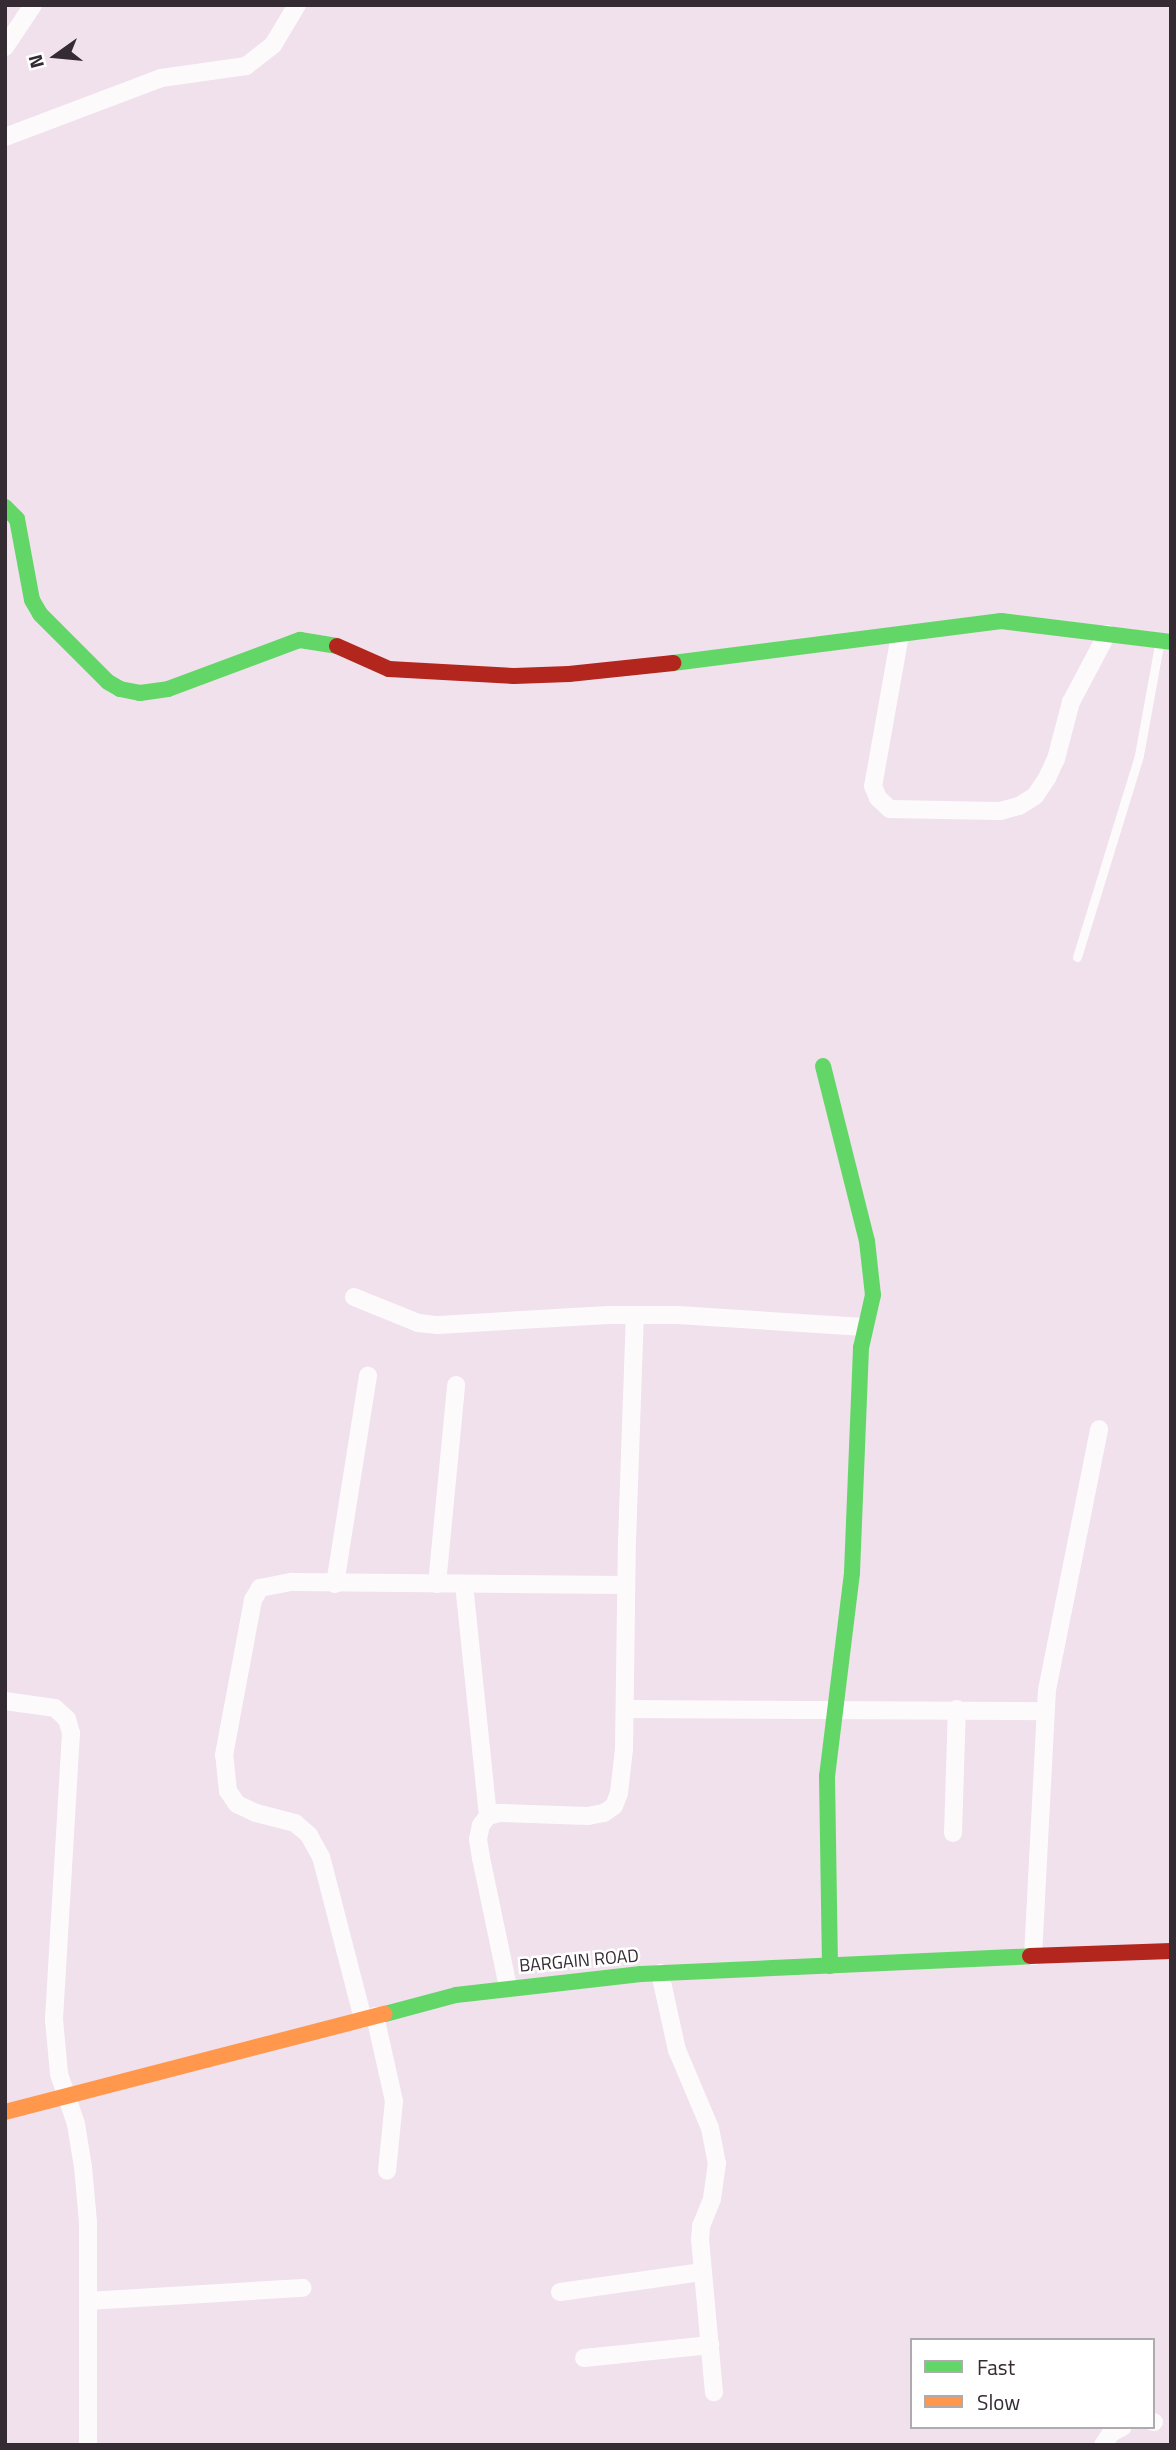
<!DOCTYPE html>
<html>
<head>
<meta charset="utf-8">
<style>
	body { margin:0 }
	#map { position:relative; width:1176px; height:2450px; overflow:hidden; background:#f0e1ec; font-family:"Titillium Web",sans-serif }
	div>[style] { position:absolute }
	.lane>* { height:9px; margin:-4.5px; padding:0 4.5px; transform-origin:4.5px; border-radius:4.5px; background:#fdfafc }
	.street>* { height:18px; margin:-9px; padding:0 9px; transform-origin:9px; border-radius:9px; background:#fdfafc }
	.fast>* { height:16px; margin:-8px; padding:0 8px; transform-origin:8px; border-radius:8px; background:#63d668 }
	.slow>* { height:16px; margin:-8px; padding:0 8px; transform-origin:8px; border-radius:8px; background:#ff974d }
	.jam>* { height:16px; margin:-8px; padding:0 8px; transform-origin:8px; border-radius:8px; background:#b3261e }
	span { translate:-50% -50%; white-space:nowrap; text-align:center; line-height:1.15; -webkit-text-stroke:5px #fff; paint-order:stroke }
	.street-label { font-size:18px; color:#352b32 }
	.frame { position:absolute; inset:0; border:7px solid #352b32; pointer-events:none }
	.legend { position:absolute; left:910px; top:2338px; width:245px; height:91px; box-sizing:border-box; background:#fff; border:2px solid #aeaaad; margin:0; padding:9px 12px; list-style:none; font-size:21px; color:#352b32 }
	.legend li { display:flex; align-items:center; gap:14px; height:35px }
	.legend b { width:35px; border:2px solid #aeaaad }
	.north { position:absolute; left:21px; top:21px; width:70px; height:70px; -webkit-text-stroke:5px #fff; paint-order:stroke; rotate:255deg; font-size:19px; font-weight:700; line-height:28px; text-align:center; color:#352b32 }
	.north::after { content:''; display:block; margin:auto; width:24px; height:32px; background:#352b32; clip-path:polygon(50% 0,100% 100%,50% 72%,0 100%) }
</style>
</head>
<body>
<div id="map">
	<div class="lane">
		<div style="left:1077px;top:957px;width:211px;rotate:-72.9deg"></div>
		<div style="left:1139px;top:755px;width:112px;rotate:-79.7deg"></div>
	</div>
	<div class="street">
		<div style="left:5px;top:47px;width:50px;rotate:-56.3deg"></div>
		<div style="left:5px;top:137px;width:167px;rotate:-20.7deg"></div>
		<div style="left:161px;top:78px;width:86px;rotate:-8deg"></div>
		<div style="left:246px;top:66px;width:34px;rotate:-38deg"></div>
		<div style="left:273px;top:45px;width:47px;rotate:-59deg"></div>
		<div style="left:900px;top:635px;width:153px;rotate:100.1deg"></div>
		<div style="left:873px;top:786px;width:13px;rotate:67deg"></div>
		<div style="left:878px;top:798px;width:16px;rotate:43deg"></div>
		<div style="left:890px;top:809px;width:110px;rotate:1deg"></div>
		<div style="left:1000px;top:811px;width:20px;rotate:-15deg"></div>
		<div style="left:1019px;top:806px;width:19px;rotate:-32deg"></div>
		<div style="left:1035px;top:796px;width:22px;rotate:-56deg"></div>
		<div style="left:1047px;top:778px;width:21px;rotate:-65deg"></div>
		<div style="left:1056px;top:759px;width:59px;rotate:-75.3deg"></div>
		<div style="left:1071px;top:702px;width:77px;rotate:-62.1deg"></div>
		<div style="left:354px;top:1297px;width:69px;rotate:22.1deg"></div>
		<div style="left:418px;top:1323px;width:20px;rotate:6deg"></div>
		<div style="left:438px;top:1325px;width:170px;rotate:-3.4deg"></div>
		<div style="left:608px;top:1315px;width:70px"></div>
		<div style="left:678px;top:1315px;width:186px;rotate:3.7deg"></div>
		<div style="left:335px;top:1584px;width:211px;rotate:-81deg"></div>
		<div style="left:437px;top:1584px;width:200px;rotate:-84.5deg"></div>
		<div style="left:464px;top:1584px;width:233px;rotate:84.1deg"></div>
		<div style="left:5px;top:1701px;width:50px;rotate:8deg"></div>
		<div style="left:55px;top:1708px;width:16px;rotate:43deg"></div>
		<div style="left:67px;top:1719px;width:15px;rotate:74deg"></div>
		<div style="left:71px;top:1733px;width:287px;rotate:93.4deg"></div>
		<div style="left:54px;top:2019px;width:55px;rotate:84.8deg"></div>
		<div style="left:59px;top:2074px;width:53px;rotate:71.2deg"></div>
		<div style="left:76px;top:2124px;width:44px;rotate:80.8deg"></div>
		<div style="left:83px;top:2167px;width:55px;rotate:84.8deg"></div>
		<div style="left:88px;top:2222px;width:223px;rotate:90deg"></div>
		<div style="left:625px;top:1709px;width:420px;rotate:0.3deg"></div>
		<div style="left:953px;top:1833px;width:124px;rotate:-88.2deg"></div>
		<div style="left:1033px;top:1956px;width:266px;rotate:-87deg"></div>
		<div style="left:1047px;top:1690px;width:266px;rotate:-78.7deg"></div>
		<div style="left:660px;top:1973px;width:79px;rotate:77.6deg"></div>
		<div style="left:677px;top:2050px;width:85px;rotate:67.1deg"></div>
		<div style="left:710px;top:2128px;width:36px;rotate:79deg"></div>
		<div style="left:717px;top:2163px;width:36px;rotate:98deg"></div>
		<div style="left:712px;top:2199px;width:29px;rotate:112deg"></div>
		<div style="left:701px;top:2226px;width:13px;rotate:94deg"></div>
		<div style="left:700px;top:2239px;width:154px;rotate:84.8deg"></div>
		<div style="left:508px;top:1987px;width:132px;rotate:-101.8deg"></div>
		<div style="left:481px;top:1858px;width:19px;rotate:-99deg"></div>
		<div style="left:478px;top:1839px;width:14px;rotate:-78deg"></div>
		<div style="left:481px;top:1825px;width:11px;rotate:-52deg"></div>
		<div style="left:488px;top:1816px;width:12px;rotate:-14deg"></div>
		<div style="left:500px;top:1813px;width:88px;rotate:2deg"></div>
		<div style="left:588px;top:1816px;width:16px;rotate:-11deg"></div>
		<div style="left:604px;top:1813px;width:12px;rotate:-35deg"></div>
		<div style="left:614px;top:1806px;width:14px;rotate:-69deg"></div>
		<div style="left:619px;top:1793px;width:44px;rotate:-83.5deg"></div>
		<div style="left:624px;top:1749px;width:208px;rotate:-89.2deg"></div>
		<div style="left:627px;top:1541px;width:225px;rotate:-88deg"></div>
		<div style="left:375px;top:2016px;width:87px;rotate:77.4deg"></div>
		<div style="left:394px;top:2101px;width:70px;rotate:95.7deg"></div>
		<div style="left:363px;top:2019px;width:167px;rotate:-104.5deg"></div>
		<div style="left:321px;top:1857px;width:25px;rotate:-119deg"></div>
		<div style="left:309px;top:1835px;width:18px;rotate:-139deg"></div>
		<div style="left:295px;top:1823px;width:40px;rotate:-165.6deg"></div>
		<div style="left:256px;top:1813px;width:21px;rotate:-155deg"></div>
		<div style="left:237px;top:1804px;width:16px;rotate:-125deg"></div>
		<div style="left:228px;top:1791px;width:36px;rotate:-96deg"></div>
		<div style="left:224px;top:1755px;width:158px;rotate:-79.4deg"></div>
		<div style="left:253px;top:1600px;width:14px;rotate:-60deg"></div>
		<div style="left:260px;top:1588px;width:33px;rotate:-11deg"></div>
		<div style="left:292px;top:1582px;width:334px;rotate:0.5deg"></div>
		<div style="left:560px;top:2292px;width:144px;rotate:-8deg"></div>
		<div style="left:88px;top:2301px;width:215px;rotate:-3.5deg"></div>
		<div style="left:584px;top:2358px;width:127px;rotate:-5.9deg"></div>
		<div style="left:1153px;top:2422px;width:1px"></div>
		<div style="left:1103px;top:2445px;width:14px;rotate:-56deg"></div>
		<div style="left:1111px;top:2433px;width:13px;rotate:-27deg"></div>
	</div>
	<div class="fast">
		<div style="left:5px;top:507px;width:17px;rotate:45deg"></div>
		<div style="left:17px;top:519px;width:82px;rotate:79.5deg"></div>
		<div style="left:32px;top:600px;width:16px;rotate:60deg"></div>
		<div style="left:40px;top:614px;width:96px;rotate:45deg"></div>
		<div style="left:108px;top:682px;width:14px;rotate:30deg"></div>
		<div style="left:120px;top:689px;width:20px;rotate:11deg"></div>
		<div style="left:140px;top:693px;width:28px;rotate:-8deg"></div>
		<div style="left:168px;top:689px;width:141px;rotate:-20.4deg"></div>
		<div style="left:300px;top:640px;width:37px;rotate:9deg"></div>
		<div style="left:673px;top:663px;width:331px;rotate:-7.3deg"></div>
		<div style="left:1001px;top:621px;width:171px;rotate:7deg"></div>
		<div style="left:823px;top:1066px;width:180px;rotate:75.9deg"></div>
		<div style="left:867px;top:1241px;width:54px;rotate:83.7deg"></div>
		<div style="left:873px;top:1295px;width:54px;rotate:102.8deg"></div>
		<div style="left:861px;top:1348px;width:225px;rotate:92.3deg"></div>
		<div style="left:852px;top:1573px;width:205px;rotate:97deg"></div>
		<div style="left:827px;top:1776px;width:190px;rotate:89.1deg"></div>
		<div style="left:385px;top:2014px;width:73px;rotate:-15deg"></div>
		<div style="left:456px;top:1995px;width:186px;rotate:-6.5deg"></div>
		<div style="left:641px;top:1974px;width:389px;rotate:-2.6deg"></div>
	</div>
	<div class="slow">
		<div style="left:5px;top:2112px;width:392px;rotate:-14.5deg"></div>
	</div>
	<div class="jam">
		<div style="left:337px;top:646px;width:57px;rotate:23.9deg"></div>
		<div style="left:389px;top:669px;width:125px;rotate:3.2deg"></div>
		<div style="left:514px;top:676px;width:55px;rotate:-2.1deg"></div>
		<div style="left:569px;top:674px;width:105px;rotate:-6deg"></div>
		<div style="left:1030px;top:1956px;width:141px;rotate:-2deg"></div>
	</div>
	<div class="street-label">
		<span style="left:579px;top:1961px;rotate:-5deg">BARGAIN ROAD</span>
	</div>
	<div class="frame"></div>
	<ul class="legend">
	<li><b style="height:9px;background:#63d668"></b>Fast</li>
	<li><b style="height:9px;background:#ff974d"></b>Slow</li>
	</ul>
	<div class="north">N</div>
</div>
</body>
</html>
